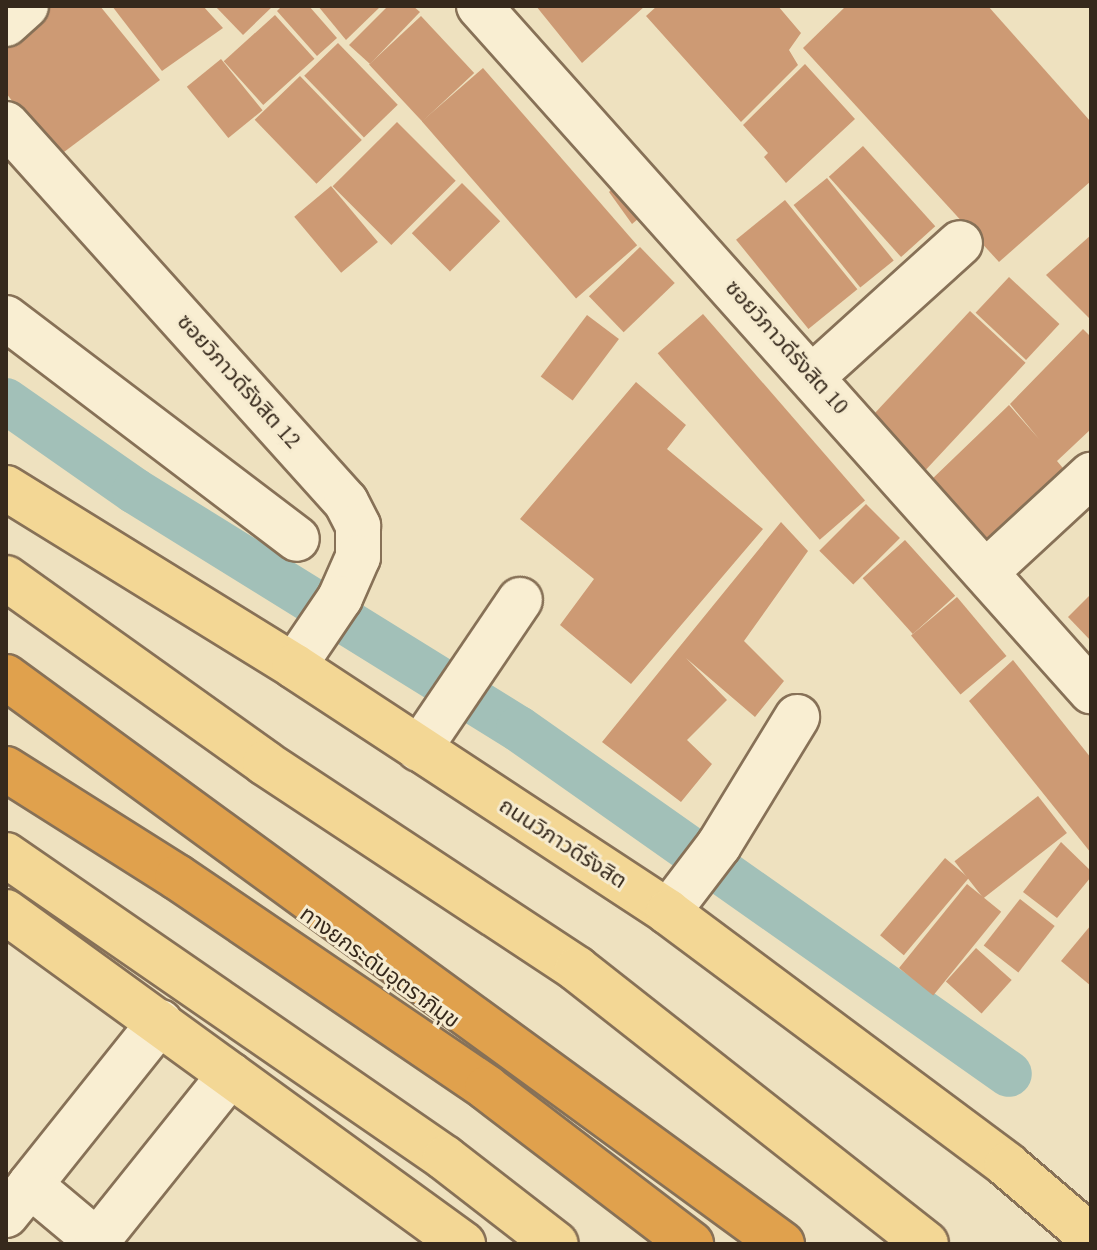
<!DOCTYPE html>
<html>
<head>
<meta charset="utf-8">
<style>
	body { margin:0 }
	#map { position:relative; width:1097px; height:1250px; overflow:hidden; background:#eee1bf; font-family:"Source Serif 4","Noto Sans Thai",serif }
	div>[style] { position:absolute }
	.canal>* { height:46px; margin:-23px; padding:0 23px; transform-origin:23px; border-radius:23px; background:#a2c0b8 }
	.building>* { inset:0; background:#cd9a74; transform-origin:0 0 }
	.roads { filter:drop-shadow(2px 0 #877157) drop-shadow(-2px 0 #877157) drop-shadow(0 2px #877157) drop-shadow(0 -2px #877157) }
	.minor>* { height:44px; margin:-22px; padding:0 22px; transform-origin:22px; border-radius:22px; background:#f9eed2 }
	.major>* { height:44px; margin:-22px; padding:0 22px; transform-origin:22px; border-radius:22px; background:#f3d795 }
	.highway>* { height:44px; margin:-22px; padding:0 22px; transform-origin:22px; border-radius:22px; background:#e0a14d }
	span { translate:-50% -50%; white-space:nowrap; text-align:center; line-height:1.15; -webkit-text-stroke:6px #f6ebcf; paint-order:stroke }
	.street-label { font-size:22px; color:#36291c }
	.frame { position:absolute; inset:0; border:8px solid #36291c; pointer-events:none }
</style>
</head>
<body>
<div id="map">
	<div class="canal">
		<div style="left:6px;top:401px;width:157px;rotate:34.9deg"></div>
		<div style="left:135px;top:491px;width:452px;rotate:31.8deg"></div>
		<div style="left:519px;top:729px;width:599px;rotate:35.15deg"></div>
	</div>
	<div class="building">
		<div style="clip-path:polygon(51px 6px,100px 6px,160px 80px,56px 158px,6px 93px,6px 46px)"></div>
		<div style="clip-path:polygon(112px 6px,203px 6px,223px 28px,162px 71px)"></div>
		<div style="clip-path:polygon(215px 6px,273px 6px,243px 35px)"></div>
		<div style="clip-path:polygon(282px 6px,309px 6px,337px 38px,317px 56px,277px 11px)"></div>
		<div style="clip-path:polygon(318px 6px,381px 6px,346px 40px)"></div>
		<div style="clip-path:polygon(388px 6px,413px 6px,420px 12px,370px 64px,349px 45px)"></div>
		<div style="clip-path:polygon(536px 6px,645px 6px,582px 63px)"></div>
		<div style="clip-path:polygon(657px 6px,778px 6px,801px 33px,789px 50px,798px 65px,741px 122px,646px 16px)"></div>
		<div style="clip-path:polygon(846px 6px,988px 6px,1091px 122px,1091px 181px,999px 262px,803px 48px)"></div>
		<div style="left:275px;top:15px;width:59px;height:69px;rotate:48deg"></div>
		<div style="left:421px;top:16px;width:78px;height:71px;rotate:47deg"></div>
		<div style="left:338px;top:43px;width:86px;height:47px;rotate:46deg"></div>
		<div style="left:221px;top:59px;width:66px;height:44px;rotate:51deg"></div>
		<div style="clip-path:polygon(805px 64px,855px 119px,786px 183px,764px 157px,768px 153px,743px 125px)"></div>
		<div style="left:483px;top:68px;width:235px;height:81px;rotate:49deg"></div>
		<div style="left:300px;top:76px;width:89px;height:63px;rotate:46deg"></div>
		<div style="left:397px;top:122px;width:83px;height:91px;rotate:45deg"></div>
		<div style="left:863px;top:146px;width:108px;height:46px;rotate:48deg"></div>
		<div style="clip-path:polygon(624px 177px,651px 208px,632px 224px,609px 192px)"></div>
		<div style="left:827px;top:178px;width:106px;height:43px;rotate:51deg"></div>
		<div style="left:462px;top:183px;width:54px;height:71px;rotate:45deg"></div>
		<div style="left:331px;top:186px;width:73px;height:48px;rotate:50deg"></div>
		<div style="left:785px;top:200px;width:115px;height:63px;rotate:51deg"></div>
		<div style="clip-path:polygon(1091px 235px,1091px 320px,1046px 275px)"></div>
		<div style="left:640px;top:247px;width:50px;height:71px;rotate:46deg"></div>
		<div style="left:1009px;top:277px;width:69px;height:49px;rotate:43deg"></div>
		<div style="left:970px;top:311px;width:76px;height:151px;rotate:43deg"></div>
		<div style="left:703px;top:314px;width:247px;height:60px;rotate:49deg"></div>
		<div style="left:587px;top:315px;width:40px;height:77px;rotate:37deg"></div>
		<div style="clip-path:polygon(1083px 329px,1091px 337px,1091px 429px,1057px 461px,1073px 480px,993px 551px,930px 481px,1009px 405px,1039px 439px,1010px 404px)"></div>
		<div style="clip-path:polygon(636px 382px,686px 425px,667px 449px,763px 529px,631px 684px,560px 625px,594px 579px,520px 519px)"></div>
		<div style="left:866px;top:504px;width:48px;height:66px;rotate:45deg"></div>
		<div style="clip-path:polygon(781px 522px,808px 551px,744px 641px,784px 681px,755px 717px,686px 658px,727px 700px,687px 740px,712px 764px,681px 802px,602px 742px)"></div>
		<div style="left:905px;top:540px;width:75px;height:57px;rotate:48deg"></div>
		<div style="clip-path:polygon(1091px 594px,1091px 641px,1068px 617px)"></div>
		<div style="left:957px;top:597px;width:77px;height:60px;rotate:50deg"></div>
		<div style="clip-path:polygon(1013px 660px,1091px 758px,1091px 853px,969px 701px)"></div>
		<div style="left:1038px;top:796px;width:47px;height:106px;rotate:52deg"></div>
		<div style="clip-path:polygon(1061px 842px,1091px 871px,1091px 877px,1057px 918px,1023px 892px)"></div>
		<div style="left:945px;top:858px;width:31px;height:101px;rotate:40deg"></div>
		<div style="left:967px;top:884px;width:44px;height:108px;rotate:39deg"></div>
		<div style="left:1020px;top:899px;width:44px;height:59px;rotate:38deg"></div>
		<div style="clip-path:polygon(1091px 925px,1091px 986px,1061px 961px)"></div>
		<div style="left:976px;top:948px;width:48px;height:45px;rotate:42deg"></div>
	</div>
	<div class="roads">
		<div class="minor">
			<div style="left:479px;top:6px;width:919px;rotate:48.22deg"></div>
			<div style="left:6px;top:24px;width:27px;rotate:-42deg"></div>
			<div style="left:6px;top:124px;width:508px;rotate:48.03deg"></div>
			<div style="left:346px;top:502px;width:27px;rotate:63deg"></div>
			<div style="left:358px;top:526px;width:31px;rotate:90deg"></div>
			<div style="left:358px;top:557px;width:45px;rotate:113.7deg"></div>
			<div style="left:340px;top:598px;width:82px;rotate:124.1deg"></div>
			<div style="left:6px;top:318px;width:365px;rotate:37.2deg"></div>
			<div style="left:813px;top:376px;width:198px;rotate:-42.1deg"></div>
			<div style="left:987px;top:571px;width:142px;rotate:-42.7deg"></div>
			<div style="left:419px;top:749px;width:180px;rotate:-55.9deg"></div>
			<div style="left:668px;top:912px;width:84px;rotate:-52.7deg"></div>
			<div style="left:719px;top:845px;width:150px;rotate:-58.6deg"></div>
			<div style="left:160px;top:1022px;width:208px;rotate:128.6deg"></div>
			<div style="left:30px;top:1185px;width:87px;rotate:39.9deg"></div>
			<div style="left:97px;top:1241px;width:213px;rotate:-51.3deg"></div>
			<div style="left:6px;top:1215px;width:38px;rotate:-51deg"></div>
		</div>
		<div class="major">
			<div style="left:6px;top:488px;width:339px;rotate:31.7deg"></div>
			<div style="left:294px;top:666px;width:448px;rotate:33.3deg"></div>
			<div style="left:668px;top:912px;width:423px;rotate:36.7deg"></div>
			<div style="left:1007px;top:1165px;width:111px;rotate:40.6deg"></div>
			<div style="left:6px;top:578px;width:318px;rotate:35.5deg"></div>
			<div style="left:265px;top:763px;width:374px;rotate:33.4deg"></div>
			<div style="left:577px;top:969px;width:444px;rotate:38.2deg"></div>
			<div style="left:6px;top:855px;width:533px;rotate:34.61deg"></div>
			<div style="left:445px;top:1158px;width:140px;rotate:37.8deg"></div>
			<div style="left:6px;top:912px;width:565px;rotate:36deg"></div>
		</div>
		<div class="highway">
			<div style="left:6px;top:677px;width:961px;rotate:36.15deg"></div>
			<div style="left:6px;top:769px;width:202px;rotate:32.3deg"></div>
			<div style="left:177px;top:877px;width:375px;rotate:34.2deg"></div>
			<div style="left:487px;top:1088px;width:257px;rotate:37.4deg"></div>
		</div>
	</div>
	<div class="street-label">
		<span style="left:787px;top:347px;rotate:48deg">ซอยวิภาวดีรังสิต 10</span>
		<span style="left:239px;top:381px;rotate:48deg">ซอยวิภาวดีรังสิต 12</span>
		<span style="left:563px;top:843px;rotate:33deg">ถนนวิภาวดีรังสิต</span>
		<span style="left:380px;top:967px;rotate:36deg">ทางยกระดับอุตราภิมุข</span>
	</div>
	<div class="frame"></div>
</div>
</body>
</html>
